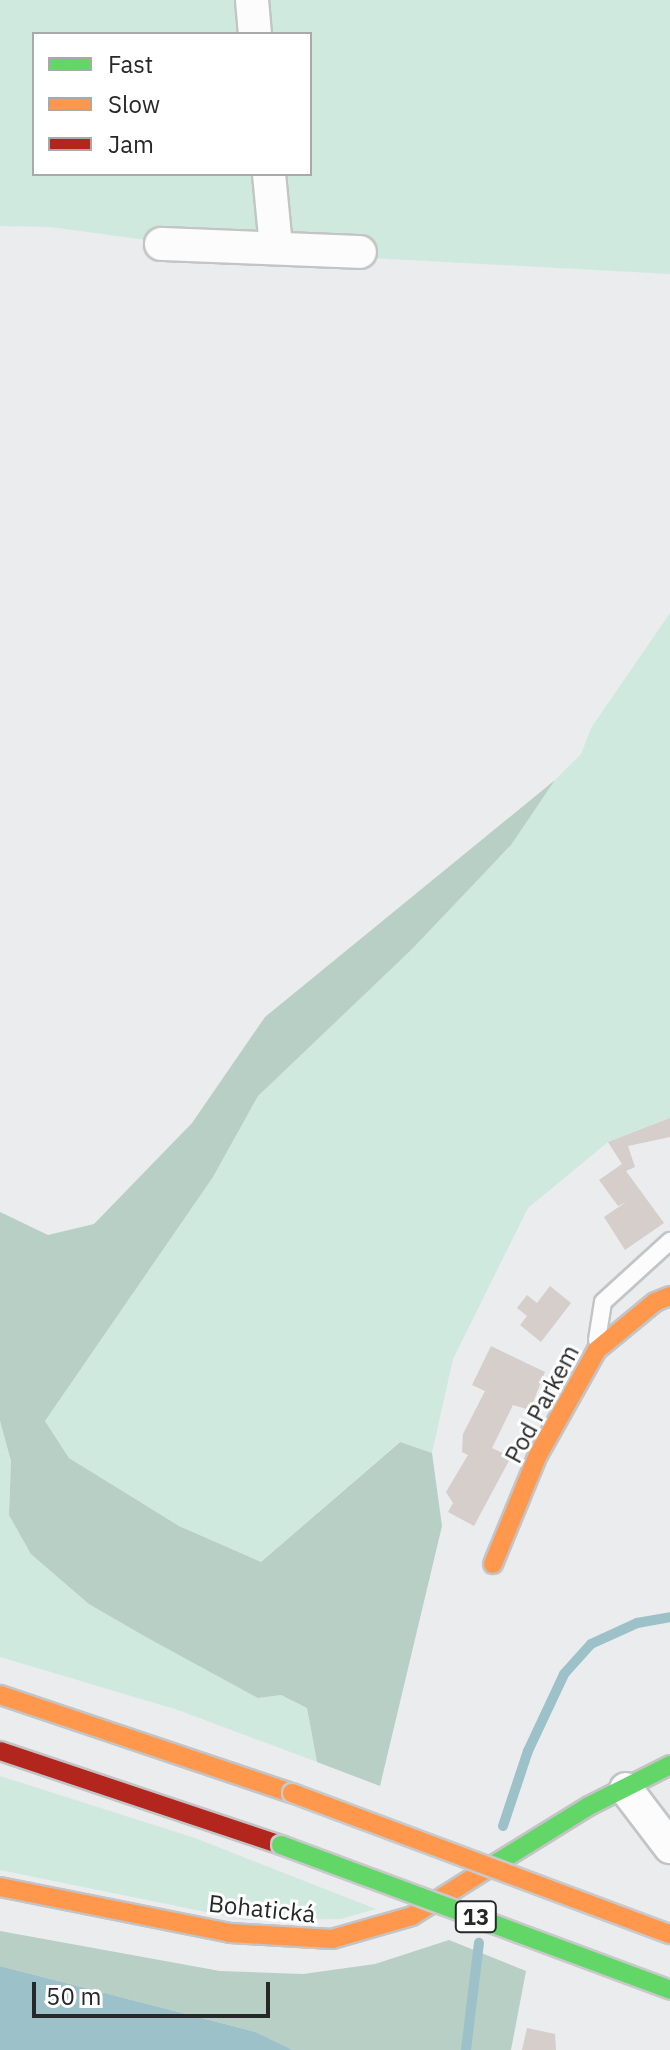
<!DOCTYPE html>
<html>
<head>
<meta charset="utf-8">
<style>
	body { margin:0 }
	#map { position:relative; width:670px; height:2050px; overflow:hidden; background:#ebecee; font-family:"IBM Plex Sans",sans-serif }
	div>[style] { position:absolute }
	.green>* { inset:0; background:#d0e9de }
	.forest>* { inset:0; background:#b7cfc5 }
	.water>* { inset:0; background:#9dc1c8 }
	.stream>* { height:10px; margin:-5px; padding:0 5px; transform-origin:5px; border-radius:5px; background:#9dc1c8 }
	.building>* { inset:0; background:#d5ceca }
	.roads { filter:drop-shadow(2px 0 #c3c4c5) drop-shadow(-2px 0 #c3c4c5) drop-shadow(0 2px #c3c4c5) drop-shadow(0 -2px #c3c4c5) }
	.lane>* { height:16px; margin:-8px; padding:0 8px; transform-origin:8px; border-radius:8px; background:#fcfcfc }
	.street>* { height:32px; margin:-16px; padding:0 16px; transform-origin:16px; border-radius:16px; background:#fcfcfc }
	.fast>* { height:18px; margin:-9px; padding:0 9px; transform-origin:9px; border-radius:9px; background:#63d668 }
	.slow>* { height:18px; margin:-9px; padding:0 9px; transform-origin:9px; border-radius:9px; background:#ff974d }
	.jam>* { height:18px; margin:-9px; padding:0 9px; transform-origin:9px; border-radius:9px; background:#b3261e }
	.bridges { filter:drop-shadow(2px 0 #c8c9ca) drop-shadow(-2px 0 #c8c9ca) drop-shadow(0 2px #c8c9ca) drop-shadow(0 -2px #c8c9ca) }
	.fast-bridge>* { height:18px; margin:-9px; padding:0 9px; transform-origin:9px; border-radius:9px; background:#63d668 }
	.slow-bridge>* { height:18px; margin:-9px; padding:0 9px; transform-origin:9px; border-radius:9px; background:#ff974d }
	span { translate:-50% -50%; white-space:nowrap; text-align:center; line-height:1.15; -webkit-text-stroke:6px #fff; paint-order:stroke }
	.shield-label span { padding:2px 6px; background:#fff; border:2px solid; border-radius:6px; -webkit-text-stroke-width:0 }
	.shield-label { font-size:22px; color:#272829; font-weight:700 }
	.street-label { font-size:24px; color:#272829 }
	.legend { position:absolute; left:32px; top:32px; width:280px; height:144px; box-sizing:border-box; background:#fff; border:2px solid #a9a9a9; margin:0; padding:10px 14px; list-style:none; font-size:24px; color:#272829 }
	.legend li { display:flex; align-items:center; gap:16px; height:40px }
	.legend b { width:40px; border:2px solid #a9a9a9 }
	.scale { position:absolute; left:32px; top:1982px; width:238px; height:36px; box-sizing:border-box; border:4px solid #272829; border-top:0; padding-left:10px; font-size:24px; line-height:28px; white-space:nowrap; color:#272829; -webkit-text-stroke:6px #fff; paint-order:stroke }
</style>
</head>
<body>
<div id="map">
	<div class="green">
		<div style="clip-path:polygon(evenodd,0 0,670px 0,670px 274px,221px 250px,50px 227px,0 226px,0 0,34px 34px,310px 34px,310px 174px,34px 174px,34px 34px)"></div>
		<div style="clip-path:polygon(670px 613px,670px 1118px,608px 1142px,528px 1208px,453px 1359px,432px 1453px,399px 1442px,261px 1562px,179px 1526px,69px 1458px,45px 1421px,213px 1177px,258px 1096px,508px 849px,555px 780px,581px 754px,591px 728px)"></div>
		<div style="clip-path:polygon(0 1421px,11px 1461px,9px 1515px,258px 1698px,281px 1695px,307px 1708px,317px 1762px,178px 1710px,0 1657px)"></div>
		<div style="clip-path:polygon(0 1776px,195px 1838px,376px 1909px,341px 1919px,245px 1920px,0 1870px)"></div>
	</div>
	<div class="forest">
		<div style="clip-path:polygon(555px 780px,511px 845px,411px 950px,258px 1096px,213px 1177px,45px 1421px,69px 1458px,179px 1526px,261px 1562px,400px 1442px,432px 1453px,442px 1526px,380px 1786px,317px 1762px,307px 1708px,281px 1695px,258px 1698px,146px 1637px,89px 1604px,31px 1554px,9px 1515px,11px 1461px,0 1421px,0 1212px,48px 1235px,94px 1224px,192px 1123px,265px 1017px)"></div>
		<div style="clip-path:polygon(0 1931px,220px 1971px,303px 1974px,375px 1964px,449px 1940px,526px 1971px,511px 2050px,293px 2050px,256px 2032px,0 1966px)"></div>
	</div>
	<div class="water">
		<div style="clip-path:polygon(0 1966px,256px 2032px,293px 2050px,0 2050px)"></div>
	</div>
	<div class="stream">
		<div style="left:503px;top:1826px;width:79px;rotate:-71.6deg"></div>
		<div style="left:528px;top:1751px;width:85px;rotate:-64.9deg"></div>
		<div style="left:564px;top:1674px;width:40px;rotate:-48deg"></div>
		<div style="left:591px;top:1644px;width:51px;rotate:-24.5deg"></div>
		<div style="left:637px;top:1623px;width:34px;rotate:-10deg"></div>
		<div style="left:466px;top:2050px;width:108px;rotate:-83.1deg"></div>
	</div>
	<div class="building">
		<div style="clip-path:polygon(670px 1118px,670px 1137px,628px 1146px,635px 1167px,626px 1171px,664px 1223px,625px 1250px,604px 1217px,626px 1202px,618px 1206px,599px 1180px,622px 1164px,608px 1142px)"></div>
		<div style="clip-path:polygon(550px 1286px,571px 1303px,541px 1342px,520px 1325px,527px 1316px,517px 1308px,527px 1295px,537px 1303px)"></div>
		<div style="clip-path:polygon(491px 1346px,545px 1372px,530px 1410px,513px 1405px,492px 1448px,511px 1457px,474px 1526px,448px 1512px,453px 1503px,446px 1492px,468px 1455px,462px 1452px,463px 1434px,485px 1391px,472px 1385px)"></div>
		<div style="clip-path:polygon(527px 2028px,555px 2034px,556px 2050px,522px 2050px)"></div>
	</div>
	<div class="roads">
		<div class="lane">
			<div style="left:597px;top:1340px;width:38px;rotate:-81deg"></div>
			<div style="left:603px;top:1302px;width:91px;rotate:-42.3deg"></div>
		</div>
		<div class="street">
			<div style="left:252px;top:0;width:34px;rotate:85deg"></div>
			<div style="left:269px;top:174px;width:73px;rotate:84.5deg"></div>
			<div style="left:161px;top:244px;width:199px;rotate:2.3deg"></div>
			<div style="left:626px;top:1789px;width:73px;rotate:52.8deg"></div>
		</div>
		<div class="fast">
			<div style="left:487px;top:1869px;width:120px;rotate:-31.7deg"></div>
			<div style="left:589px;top:1806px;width:91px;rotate:-26.8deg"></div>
		</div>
		<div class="slow">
			<div style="left:493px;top:1564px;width:118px;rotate:-67.6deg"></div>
			<div style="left:538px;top:1455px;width:120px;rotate:-60.7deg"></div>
			<div style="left:597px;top:1350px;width:75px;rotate:-39.6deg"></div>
			<div style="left:655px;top:1302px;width:16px;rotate:-22deg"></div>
			<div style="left:0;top:1695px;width:308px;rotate:18.6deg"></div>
			<div style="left:0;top:1887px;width:235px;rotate:11.3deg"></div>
			<div style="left:230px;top:1933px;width:102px;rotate:3.4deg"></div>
			<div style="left:332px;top:1939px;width:83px;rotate:-16deg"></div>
			<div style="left:412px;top:1916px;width:89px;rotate:-32.1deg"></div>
		</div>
		<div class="jam">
			<div style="left:0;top:1751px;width:296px;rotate:18.5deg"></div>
		</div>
	</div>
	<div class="bridges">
		<div class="fast-bridge">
			<div style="left:281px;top:1845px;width:415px;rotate:20.4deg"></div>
		</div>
		<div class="slow-bridge">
			<div style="left:292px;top:1793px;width:403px;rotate:20.5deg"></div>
		</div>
	</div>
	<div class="shield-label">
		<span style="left:476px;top:1917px">13</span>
	</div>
	<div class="street-label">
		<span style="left:542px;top:1404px;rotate:-62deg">Pod Parkem</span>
		<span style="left:262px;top:1909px;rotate:6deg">Bohatická</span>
	</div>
	<ul class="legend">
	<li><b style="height:10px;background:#63d668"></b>Fast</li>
	<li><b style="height:10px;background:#ff974d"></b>Slow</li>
	<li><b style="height:10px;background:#b3261e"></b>Jam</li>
	</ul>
	<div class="scale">50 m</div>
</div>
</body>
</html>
